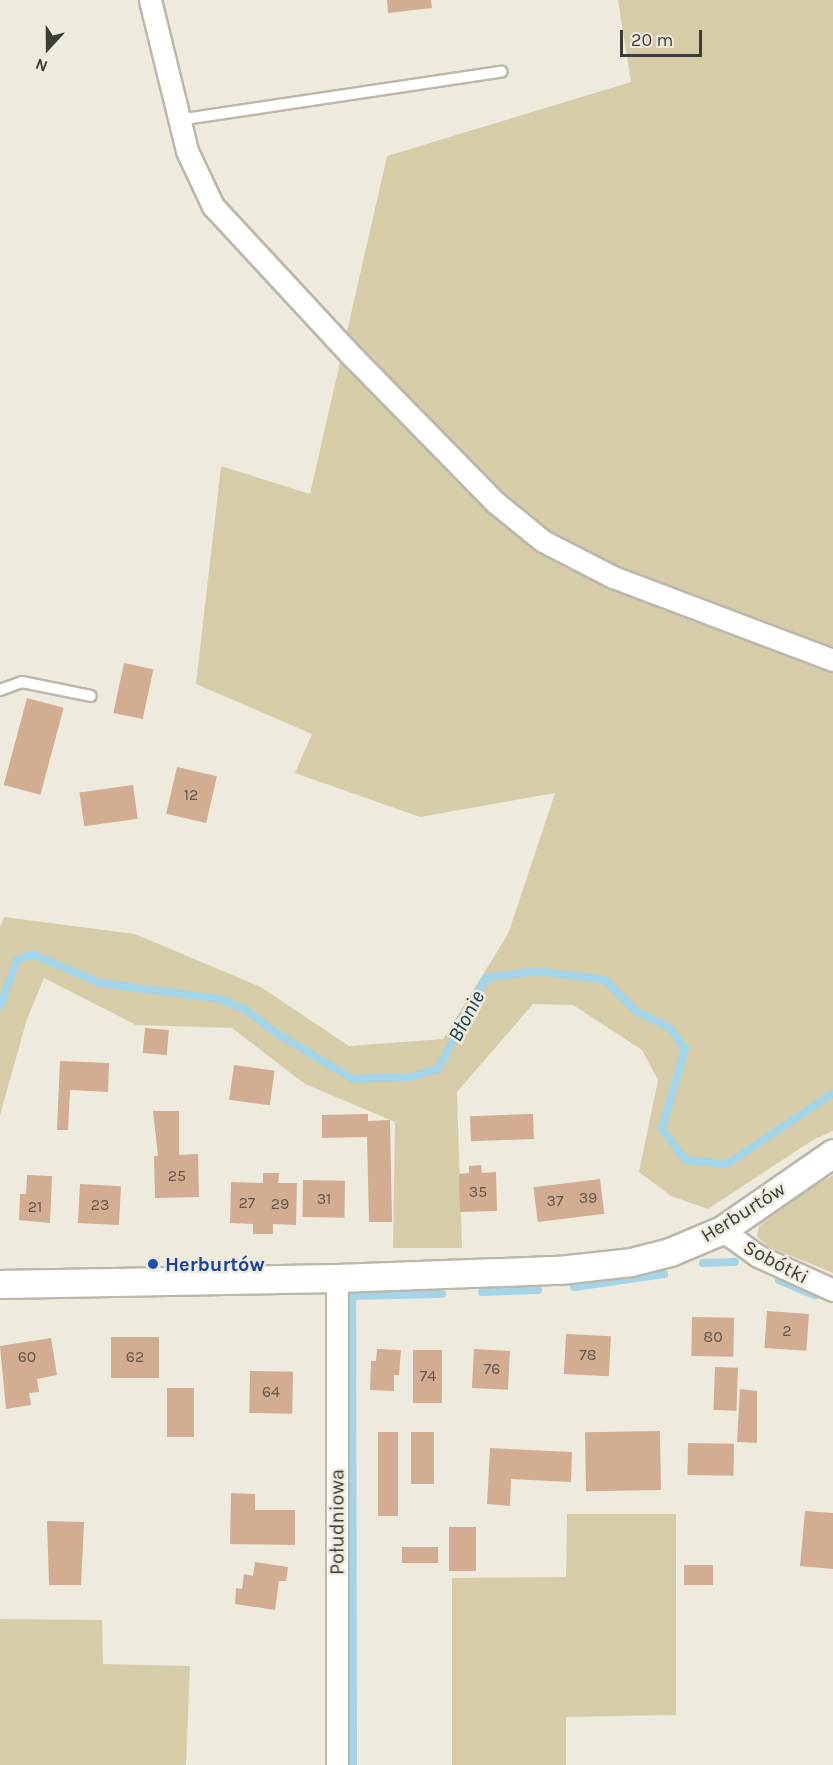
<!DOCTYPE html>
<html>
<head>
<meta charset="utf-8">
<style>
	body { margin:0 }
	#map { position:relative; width:833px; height:1765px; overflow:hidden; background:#eeebde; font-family:Karla,sans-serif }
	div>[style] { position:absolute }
	.green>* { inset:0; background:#d6cda8 }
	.stream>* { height:8px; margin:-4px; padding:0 4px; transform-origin:4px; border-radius:4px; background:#a3d4e7 }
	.building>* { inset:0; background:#d2ad91; transform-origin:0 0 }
	.roads { filter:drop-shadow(2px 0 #bbb8ab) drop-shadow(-2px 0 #bbb8ab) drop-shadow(0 2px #bbb8ab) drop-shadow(0 -2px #bbb8ab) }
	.service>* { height:10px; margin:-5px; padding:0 5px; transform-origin:5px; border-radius:5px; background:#fff }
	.minor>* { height:21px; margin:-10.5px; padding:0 10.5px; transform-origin:10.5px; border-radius:10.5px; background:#fff }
	.tertiary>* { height:27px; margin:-13.5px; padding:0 13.5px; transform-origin:13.5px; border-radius:13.5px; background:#fff }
	.dots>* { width:16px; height:16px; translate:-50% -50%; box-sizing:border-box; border:3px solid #eeebde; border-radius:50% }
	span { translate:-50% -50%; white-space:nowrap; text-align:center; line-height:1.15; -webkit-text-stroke:5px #eeebde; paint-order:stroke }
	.number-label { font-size:16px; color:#62584e }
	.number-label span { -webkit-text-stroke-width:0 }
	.street-label { font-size:20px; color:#3d3c37 }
	.transit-label { font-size:20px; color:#164399; font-weight:700 }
	.left { translate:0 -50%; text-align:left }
	.water-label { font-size:21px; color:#133d4c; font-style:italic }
	.north { position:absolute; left:18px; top:18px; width:60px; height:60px; -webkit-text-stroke:4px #eeebde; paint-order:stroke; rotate:201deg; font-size:16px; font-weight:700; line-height:24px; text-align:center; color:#3d3c37 }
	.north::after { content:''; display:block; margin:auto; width:21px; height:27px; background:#3d3c37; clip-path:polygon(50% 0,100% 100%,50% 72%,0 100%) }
	.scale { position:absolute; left:620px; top:30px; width:82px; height:27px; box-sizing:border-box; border:3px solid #3d3c37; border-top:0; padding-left:8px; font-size:18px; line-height:21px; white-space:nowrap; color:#3d3c37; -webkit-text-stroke:4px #eeebde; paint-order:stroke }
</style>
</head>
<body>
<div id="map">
	<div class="green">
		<div style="clip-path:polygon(618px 0,833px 0,833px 1131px,813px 1140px,708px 1209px,671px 1196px,639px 1172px,658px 1080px,642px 1050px,573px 1005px,533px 1004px,457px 1092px,462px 1248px,393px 1248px,395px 1122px,305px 1084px,232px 1028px,136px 1025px,44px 978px,27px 1019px,0 1115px,0 927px,4px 917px,135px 934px,261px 987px,349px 1046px,443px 1039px,508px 934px,555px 793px,420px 817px,295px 773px,312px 734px,196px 684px,221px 466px,310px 494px,387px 156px,631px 82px)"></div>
		<div style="clip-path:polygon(833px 1175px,833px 1273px,767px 1246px,757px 1236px,759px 1226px,788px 1202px)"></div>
		<div style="clip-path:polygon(567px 1514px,676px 1514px,676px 1715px,566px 1717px,566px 1765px,452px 1765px,452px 1578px,566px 1577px)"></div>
		<div style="clip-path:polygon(0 1619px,102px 1620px,103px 1664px,190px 1666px,186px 1765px,0 1765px)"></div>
	</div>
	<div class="stream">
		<div style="left:0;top:1006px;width:49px;rotate:-69.7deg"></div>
		<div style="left:17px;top:960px;width:16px;rotate:-22deg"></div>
		<div style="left:32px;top:954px;width:74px;rotate:23.1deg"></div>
		<div style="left:100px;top:983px;width:121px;rotate:7.6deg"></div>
		<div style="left:220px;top:999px;width:28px;rotate:23deg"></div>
		<div style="left:246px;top:1010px;width:40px;rotate:37deg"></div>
		<div style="left:278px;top:1034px;width:87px;rotate:31deg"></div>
		<div style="left:353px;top:1079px;width:57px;rotate:-2deg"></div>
		<div style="left:410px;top:1077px;width:29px;rotate:-16deg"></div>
		<div style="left:438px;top:1069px;width:103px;rotate:-62.2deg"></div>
		<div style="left:486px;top:978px;width:51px;rotate:-7.8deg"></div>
		<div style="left:537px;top:971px;width:69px;rotate:7.5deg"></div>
		<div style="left:605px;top:980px;width:44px;rotate:45deg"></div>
		<div style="left:636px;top:1011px;width:38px;rotate:27deg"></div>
		<div style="left:670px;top:1028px;width:26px;rotate:54deg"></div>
		<div style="left:685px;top:1049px;width:83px;rotate:106deg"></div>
		<div style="left:662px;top:1129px;width:39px;rotate:53deg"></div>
		<div style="left:685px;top:1160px;width:42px;rotate:5.4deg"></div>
		<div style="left:727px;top:1164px;width:128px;rotate:-33.8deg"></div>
		<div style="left:703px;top:1263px;width:32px;rotate:-2deg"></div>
		<div style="left:779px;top:1280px;width:39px;rotate:23deg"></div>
		<div style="left:574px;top:1287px;width:91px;rotate:-8.2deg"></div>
		<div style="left:482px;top:1292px;width:56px;rotate:-2deg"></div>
		<div style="left:353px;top:1765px;width:469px;rotate:-90.1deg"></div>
		<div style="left:352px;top:1296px;width:90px;rotate:-1.3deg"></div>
	</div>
	<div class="building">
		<div style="clip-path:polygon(387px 0,431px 0,432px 8px,388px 13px)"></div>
		<div style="left:124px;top:663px;width:30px;height:51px;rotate:12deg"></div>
		<div style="left:27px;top:698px;width:38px;height:90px;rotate:15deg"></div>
		<div style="left:177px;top:767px;width:41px;height:48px;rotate:13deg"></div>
		<div style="left:133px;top:785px;width:34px;height:54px;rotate:82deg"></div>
		<div style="left:145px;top:1028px;width:24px;height:25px;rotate:5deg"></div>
		<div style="clip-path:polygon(60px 1061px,109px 1063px,108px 1092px,70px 1090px,68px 1130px,57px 1130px)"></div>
		<div style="left:234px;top:1065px;width:41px;height:35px;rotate:8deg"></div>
		<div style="clip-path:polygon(153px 1111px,179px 1111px,179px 1155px,198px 1154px,199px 1197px,155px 1198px,154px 1156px,158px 1156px)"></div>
		<div style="clip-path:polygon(368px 1114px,368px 1121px,390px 1120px,392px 1222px,369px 1222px,367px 1137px,322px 1138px,322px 1115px)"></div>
		<div style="left:533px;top:1114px;width:25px;height:63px;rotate:88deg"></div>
		<div style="clip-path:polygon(481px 1165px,482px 1173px,496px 1172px,497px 1211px,460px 1212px,459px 1174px,469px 1173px,469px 1166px)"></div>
		<div style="clip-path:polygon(263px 1173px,279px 1173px,278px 1183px,297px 1183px,296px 1225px,273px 1224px,273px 1234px,253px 1234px,253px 1224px,230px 1223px,231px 1182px,263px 1183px)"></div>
		<div style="clip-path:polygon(27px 1175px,52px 1176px,50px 1223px,19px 1220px,20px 1194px,26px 1194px)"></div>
		<div style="left:600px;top:1179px;width:35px;height:67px;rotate:83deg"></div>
		<div style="left:303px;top:1180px;width:42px;height:37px;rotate:1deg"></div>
		<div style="left:80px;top:1184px;width:41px;height:39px;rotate:3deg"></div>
		<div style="left:767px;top:1311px;width:42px;height:37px;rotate:4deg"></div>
		<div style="left:692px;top:1317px;width:42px;height:39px;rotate:1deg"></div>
		<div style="left:566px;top:1334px;width:45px;height:40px;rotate:3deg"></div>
		<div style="left:111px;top:1337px;width:48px;height:41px"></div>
		<div style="clip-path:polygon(51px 1338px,57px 1375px,37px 1379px,39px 1392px,29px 1393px,31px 1405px,6px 1409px,0 1346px)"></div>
		<div style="clip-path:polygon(377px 1349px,401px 1350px,399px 1375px,394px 1375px,394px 1391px,370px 1390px,371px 1361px,376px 1361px)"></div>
		<div style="left:474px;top:1349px;width:36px;height:39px;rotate:3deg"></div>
		<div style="left:413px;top:1350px;width:29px;height:53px"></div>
		<div style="left:715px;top:1367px;width:23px;height:43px;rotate:2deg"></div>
		<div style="left:250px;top:1371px;width:43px;height:42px;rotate:1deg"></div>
		<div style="left:167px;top:1388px;width:27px;height:49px"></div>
		<div style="clip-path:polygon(740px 1389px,757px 1391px,757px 1443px,737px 1442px)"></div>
		<div style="left:660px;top:1431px;width:59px;height:75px;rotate:89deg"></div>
		<div style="left:378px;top:1432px;width:20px;height:84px"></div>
		<div style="left:411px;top:1432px;width:23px;height:52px"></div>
		<div style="left:688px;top:1443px;width:46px;height:32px;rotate:1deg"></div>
		<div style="clip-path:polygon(490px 1448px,572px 1452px,571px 1482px,511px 1479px,510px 1506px,487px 1504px)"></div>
		<div style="clip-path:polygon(231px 1493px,255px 1494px,255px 1510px,295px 1510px,295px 1545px,230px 1544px)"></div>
		<div style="clip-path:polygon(805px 1511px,833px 1513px,833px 1569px,800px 1566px)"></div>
		<div style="clip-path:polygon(47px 1521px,84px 1522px,81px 1585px,49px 1585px)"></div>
		<div style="left:449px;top:1527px;width:27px;height:44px"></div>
		<div style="left:402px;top:1547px;width:36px;height:16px"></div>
		<div style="clip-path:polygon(255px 1562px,288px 1567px,286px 1581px,279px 1581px,275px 1610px,235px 1604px,236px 1588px,242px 1589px,244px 1574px,253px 1576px)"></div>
		<div style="left:684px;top:1565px;width:29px;height:20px"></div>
	</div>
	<div class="roads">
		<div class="service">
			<div style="left:178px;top:120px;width:327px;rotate:-8.5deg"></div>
			<div style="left:0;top:690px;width:23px;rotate:-20deg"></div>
			<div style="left:22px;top:682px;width:70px;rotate:11.5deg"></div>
		</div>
		<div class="minor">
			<div style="left:150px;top:0;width:155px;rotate:76.2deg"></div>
			<div style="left:187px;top:151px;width:61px;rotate:64.7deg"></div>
			<div style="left:213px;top:206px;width:207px;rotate:47.2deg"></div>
			<div style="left:354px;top:358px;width:202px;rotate:45.6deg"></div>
			<div style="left:495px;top:502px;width:62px;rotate:39.1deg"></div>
			<div style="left:543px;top:541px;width:79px;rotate:27.2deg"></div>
			<div style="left:613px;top:577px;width:235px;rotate:20.7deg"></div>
			<div style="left:722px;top:1230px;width:44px;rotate:35.8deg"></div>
			<div style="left:758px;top:1256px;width:82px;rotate:24.4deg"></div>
			<div style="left:337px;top:1765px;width:487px;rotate:-90deg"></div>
		</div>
		<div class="tertiary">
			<div style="left:0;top:1284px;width:337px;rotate:-1deg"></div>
			<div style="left:337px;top:1278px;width:222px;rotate:-2.1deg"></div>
			<div style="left:559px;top:1270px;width:72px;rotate:-6.3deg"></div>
			<div style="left:631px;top:1262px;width:40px;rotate:-14.4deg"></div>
			<div style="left:670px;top:1252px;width:56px;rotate:-22.9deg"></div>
			<div style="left:722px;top:1230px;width:135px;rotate:-34.7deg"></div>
		</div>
	</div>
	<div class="dots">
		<div style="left:153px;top:1264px;background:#1a4fb4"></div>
	</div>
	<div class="number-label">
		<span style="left:191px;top:795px">12</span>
		<span style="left:177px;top:1176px">25</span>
		<span style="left:478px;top:1192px">35</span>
		<span style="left:588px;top:1198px">39</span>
		<span style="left:324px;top:1199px">31</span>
		<span style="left:555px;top:1201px">37</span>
		<span style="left:247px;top:1203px">27</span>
		<span style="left:280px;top:1204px">29</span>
		<span style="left:100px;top:1205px">23</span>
		<span style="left:35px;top:1207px">21</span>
		<span style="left:787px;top:1331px">2</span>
		<span style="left:713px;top:1337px">80</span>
		<span style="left:588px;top:1355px">78</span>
		<span style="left:27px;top:1357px">60</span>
		<span style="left:135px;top:1357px">62</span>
		<span style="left:492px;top:1369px">76</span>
		<span style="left:428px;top:1376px">74</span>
		<span style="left:271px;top:1392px">64</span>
	</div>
	<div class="street-label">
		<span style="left:743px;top:1212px;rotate:-32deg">Herburtów</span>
		<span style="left:776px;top:1262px;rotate:28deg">Sobótki</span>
		<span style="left:337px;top:1522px;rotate:-90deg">Południowa</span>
	</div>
	<div class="transit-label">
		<span class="left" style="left:165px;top:1264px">Herburtów</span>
	</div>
	<div class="water-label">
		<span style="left:466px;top:1016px;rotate:-62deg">Błonie</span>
	</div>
	<div class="north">N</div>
	<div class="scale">20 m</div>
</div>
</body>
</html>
